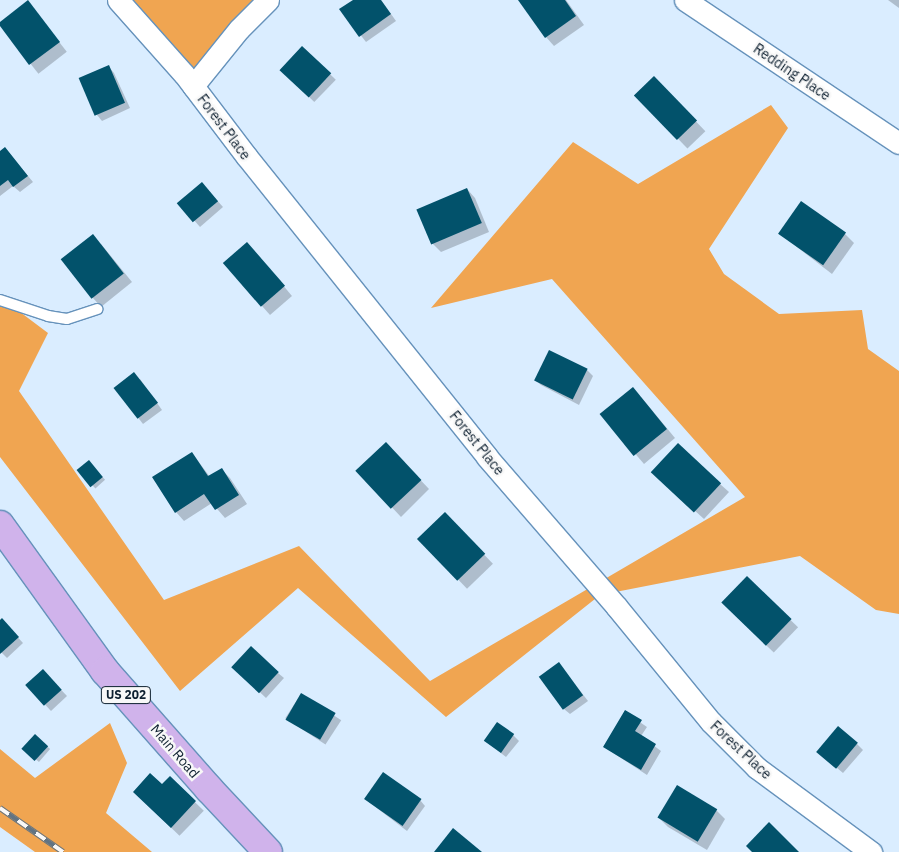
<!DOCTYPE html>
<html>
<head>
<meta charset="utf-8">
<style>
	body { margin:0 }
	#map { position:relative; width:899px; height:852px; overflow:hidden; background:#daedff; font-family:"IBM Plex Sans",sans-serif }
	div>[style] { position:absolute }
	.forest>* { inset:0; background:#f0a551 }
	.shadow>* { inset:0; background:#0003; transform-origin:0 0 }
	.building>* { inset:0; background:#02526b; transform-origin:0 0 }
	.roads { filter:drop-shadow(1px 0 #6692bb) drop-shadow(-1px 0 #6692bb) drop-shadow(0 1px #6692bb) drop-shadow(0 -1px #6692bb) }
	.service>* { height:10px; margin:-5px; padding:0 5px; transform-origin:5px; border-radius:5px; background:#fff }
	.minor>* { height:21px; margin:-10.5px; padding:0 10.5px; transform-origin:10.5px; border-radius:10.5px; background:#fff }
	.primary>* { height:28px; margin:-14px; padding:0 14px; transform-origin:14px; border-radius:14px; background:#d0b3eb }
	.rail>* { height:5.5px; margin-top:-2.75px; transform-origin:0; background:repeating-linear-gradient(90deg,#f8f8f8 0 11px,#617484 0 22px); box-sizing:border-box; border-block:1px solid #617484 }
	span { translate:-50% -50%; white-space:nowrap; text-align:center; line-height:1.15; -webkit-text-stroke:5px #f8f8f8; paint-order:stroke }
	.shield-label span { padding:1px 4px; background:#f8f8f8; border:1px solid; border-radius:4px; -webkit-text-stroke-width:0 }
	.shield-label { font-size:12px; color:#0e2030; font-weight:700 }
	.street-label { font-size:14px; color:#0e2030 }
</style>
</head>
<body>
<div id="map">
	<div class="forest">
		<div style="clip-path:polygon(117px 0,271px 0,189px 85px)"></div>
		<div style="clip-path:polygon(771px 105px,788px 128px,709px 249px,724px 274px,779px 314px,862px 310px,868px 349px,899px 371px,899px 614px,876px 610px,800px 556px,600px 595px,446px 717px,298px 588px,180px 691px,0 457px,0 297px,48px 333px,19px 391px,164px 600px,299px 546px,430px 681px,745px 497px,552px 279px,431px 308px,573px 142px,638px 184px)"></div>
		<div style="clip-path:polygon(110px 723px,127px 763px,106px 813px,152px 852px,35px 852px,0 827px,0 749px,35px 778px)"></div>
	</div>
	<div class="shadow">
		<div style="clip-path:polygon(355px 0,381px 0,396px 21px,366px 42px,341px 10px)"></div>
		<div style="clip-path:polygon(520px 0,566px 0,584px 25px,554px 46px,546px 37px)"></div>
		<div style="clip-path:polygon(888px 0,899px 0,899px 8px)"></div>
		<div style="left:28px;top:2px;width:63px;height:36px;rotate:52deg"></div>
		<div style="left:302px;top:47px;width:47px;height:31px;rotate:44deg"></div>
		<div style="clip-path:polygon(109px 67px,114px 73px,130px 108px,102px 121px,97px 115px)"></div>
		<div style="left:654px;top:78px;width:74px;height:25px;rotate:46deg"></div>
		<div style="clip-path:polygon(5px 148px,33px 182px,20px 192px,13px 186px,0 196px,0 152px)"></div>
		<div style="clip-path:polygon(207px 189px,223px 207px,200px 227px,179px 203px)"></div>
		<div style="clip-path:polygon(467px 189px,475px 198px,489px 232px,441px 252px,432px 243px)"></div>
		<div style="clip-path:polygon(780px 234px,845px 234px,854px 243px,832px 274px)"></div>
		<div style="clip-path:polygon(101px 244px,132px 282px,101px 307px,93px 298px)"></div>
		<div style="clip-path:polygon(256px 253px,292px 296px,270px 315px,262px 306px)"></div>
		<div style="clip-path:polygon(587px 370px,593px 376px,579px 405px,541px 385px,535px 380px)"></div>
		<div style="clip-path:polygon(140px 379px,162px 410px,143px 424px,115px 388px)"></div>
		<div style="clip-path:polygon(641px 397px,675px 438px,644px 464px,602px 415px)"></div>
		<div style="clip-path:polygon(192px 453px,210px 477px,221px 469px,230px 478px,247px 504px,225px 518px,212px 503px,184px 521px,176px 512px)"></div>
		<div style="clip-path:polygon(395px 453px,429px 489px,401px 517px,358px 471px)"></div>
		<div style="left:89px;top:462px;width:24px;height:13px;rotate:48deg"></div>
		<div style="clip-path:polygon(662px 481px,720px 484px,729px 492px,704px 519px)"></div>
		<div style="left:445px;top:514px;width:69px;height:36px;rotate:46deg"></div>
		<div style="left:747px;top:578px;width:71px;height:35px;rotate:44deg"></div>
		<div style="clip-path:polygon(2px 620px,23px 643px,7px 658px,0 651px,0 622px)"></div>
		<div style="clip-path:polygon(233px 667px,278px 673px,284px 678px,266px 698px)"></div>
		<div style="clip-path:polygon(564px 670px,588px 701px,570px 714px,564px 709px)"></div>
		<div style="clip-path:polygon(48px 676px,67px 696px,51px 711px,27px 685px)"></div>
		<div style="left:301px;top:694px;width:48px;height:29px;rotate:33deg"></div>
		<div style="clip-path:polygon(625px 712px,647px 727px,641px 736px,661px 751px,647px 775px,604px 747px)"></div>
		<div style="clip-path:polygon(513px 735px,519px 741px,506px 757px,485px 741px)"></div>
		<div style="left:35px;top:736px;width:20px;height:17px;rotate:41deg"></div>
		<div style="clip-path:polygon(857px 744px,863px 750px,843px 773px,824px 757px)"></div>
		<div style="left:170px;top:778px;width:47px;height:35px;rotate:44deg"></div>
		<div style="clip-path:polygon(365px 799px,420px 800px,425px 806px,407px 831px)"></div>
		<div style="clip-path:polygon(716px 810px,725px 819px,707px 850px,668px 827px,659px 818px)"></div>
	</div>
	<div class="building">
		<div style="clip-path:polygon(28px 0,60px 42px,29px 65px,0 26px,0 22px)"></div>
		<div style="clip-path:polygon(353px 0,381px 0,391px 14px,359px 37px,339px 9px)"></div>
		<div style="clip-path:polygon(518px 0,565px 0,576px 16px,545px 38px)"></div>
		<div style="left:302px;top:46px;width:40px;height:33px;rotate:43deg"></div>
		<div style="left:109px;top:65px;width:41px;height:33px;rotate:67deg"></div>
		<div style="left:654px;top:76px;width:62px;height:28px;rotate:46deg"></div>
		<div style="clip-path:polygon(5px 147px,28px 176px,13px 187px,8px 180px,0 186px,0 151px)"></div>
		<div style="left:202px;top:182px;width:25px;height:33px;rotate:50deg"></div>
		<div style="left:467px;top:188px;width:38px;height:55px;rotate:67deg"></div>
		<div style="left:801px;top:201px;width:55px;height:40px;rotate:35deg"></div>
		<div style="left:93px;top:234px;width:50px;height:41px;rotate:52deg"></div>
		<div style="left:247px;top:242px;width:58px;height:32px;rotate:49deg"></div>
		<div style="left:549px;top:350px;width:43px;height:34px;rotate:26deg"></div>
		<div style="left:134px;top:372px;width:39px;height:26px;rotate:52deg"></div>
		<div style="left:633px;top:387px;width:54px;height:43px;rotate:51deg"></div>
		<div style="left:386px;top:442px;width:52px;height:42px;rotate:47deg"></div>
		<div style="left:678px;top:443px;width:59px;height:40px;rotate:43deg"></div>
		<div style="clip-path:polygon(192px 452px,208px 476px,222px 468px,239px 495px,215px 510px,204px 494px,175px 513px,152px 477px)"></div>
		<div style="left:89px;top:460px;width:22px;height:16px;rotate:51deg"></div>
		<div style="left:445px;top:512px;width:58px;height:39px;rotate:46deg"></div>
		<div style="left:747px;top:576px;width:62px;height:37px;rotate:44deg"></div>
		<div style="clip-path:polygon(2px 618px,19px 637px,0 654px,0 620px)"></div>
		<div style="left:251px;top:646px;width:38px;height:29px;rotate:43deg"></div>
		<div style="left:559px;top:662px;width:41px;height:25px;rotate:54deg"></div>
		<div style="left:43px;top:669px;width:28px;height:24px;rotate:48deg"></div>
		<div style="left:301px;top:693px;width:40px;height:31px;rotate:30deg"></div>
		<div style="clip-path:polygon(625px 710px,642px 720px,635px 731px,656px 744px,641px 770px,603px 747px)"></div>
		<div style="left:497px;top:722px;width:21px;height:23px;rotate:35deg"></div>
		<div style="left:838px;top:726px;width:26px;height:34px;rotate:40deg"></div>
		<div style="left:35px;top:734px;width:18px;height:20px;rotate:43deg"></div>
		<div style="left:383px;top:772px;width:47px;height:33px;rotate:35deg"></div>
		<div style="clip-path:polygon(150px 773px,162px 784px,170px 776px,196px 801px,171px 828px,133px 792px)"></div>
		<div style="left:677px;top:785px;width:47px;height:38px;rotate:31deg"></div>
		<div style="clip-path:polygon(769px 822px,799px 852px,752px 852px,746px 846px)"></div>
		<div style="clip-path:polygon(453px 828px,482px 852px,434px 852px)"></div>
	</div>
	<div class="roads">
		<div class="service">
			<div style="left:0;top:300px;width:51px;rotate:18.4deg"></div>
			<div style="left:48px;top:316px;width:19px;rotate:9deg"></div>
			<div style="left:67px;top:319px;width:32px;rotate:-18deg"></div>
		</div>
		<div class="minor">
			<div style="left:118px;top:0;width:99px;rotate:48.3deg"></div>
			<div style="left:184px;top:74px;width:104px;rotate:52.8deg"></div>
			<div style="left:247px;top:157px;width:384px;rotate:51.3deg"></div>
			<div style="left:487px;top:457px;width:197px;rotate:49.1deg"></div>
			<div style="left:616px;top:606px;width:150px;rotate:50.7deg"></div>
			<div style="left:711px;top:722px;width:65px;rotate:45deg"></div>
			<div style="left:757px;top:768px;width:142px;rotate:36.4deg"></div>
			<div style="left:685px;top:0;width:257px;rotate:33.8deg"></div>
			<div style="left:193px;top:86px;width:73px;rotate:-51.1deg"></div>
			<div style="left:239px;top:29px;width:41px;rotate:-45deg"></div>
		</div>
		<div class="primary">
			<div style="left:0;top:525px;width:180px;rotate:54.3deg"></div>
			<div style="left:105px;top:671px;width:157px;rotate:48.6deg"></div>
			<div style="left:209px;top:789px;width:86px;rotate:46.9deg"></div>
		</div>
	</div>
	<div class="rail">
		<div style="left:0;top:808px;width:77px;rotate:34.9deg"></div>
	</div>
	<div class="shield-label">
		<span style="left:126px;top:695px">US 202</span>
	</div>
	<div class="street-label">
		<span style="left:792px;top:72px;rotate:34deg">Redding Place</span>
		<span style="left:224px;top:127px;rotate:53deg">Forest Place</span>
		<span style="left:477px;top:443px;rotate:51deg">Forest Place</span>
		<span style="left:741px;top:750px;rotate:43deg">Forest Place</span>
		<span style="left:175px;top:751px;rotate:49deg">Main Road</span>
	</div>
</div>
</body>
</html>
